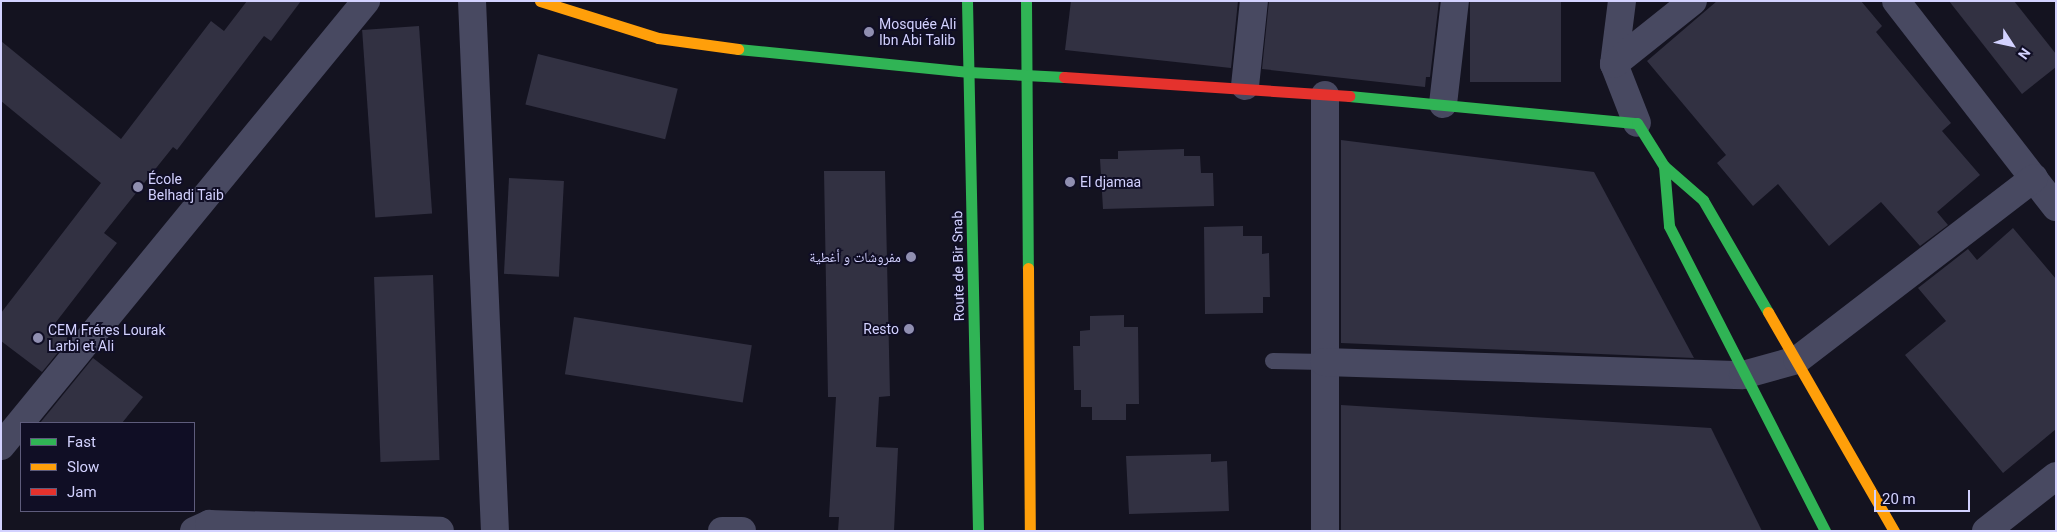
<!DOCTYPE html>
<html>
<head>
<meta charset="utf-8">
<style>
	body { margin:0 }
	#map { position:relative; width:2057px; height:532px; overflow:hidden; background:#141320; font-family:Roboto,"Noto Naskh Arabic",sans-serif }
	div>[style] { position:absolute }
	.building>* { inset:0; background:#323142; transform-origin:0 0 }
	.lane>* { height:16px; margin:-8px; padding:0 8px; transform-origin:8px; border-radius:8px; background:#484961 }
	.street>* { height:28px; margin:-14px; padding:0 14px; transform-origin:14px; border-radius:14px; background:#484961 }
	.fast>* { height:11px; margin:-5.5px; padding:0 5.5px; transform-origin:5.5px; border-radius:5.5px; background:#30b455 }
	.slow>* { height:11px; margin:-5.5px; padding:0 5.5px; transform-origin:5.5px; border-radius:5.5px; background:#ff9f0a }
	.jam>* { height:11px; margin:-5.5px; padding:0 5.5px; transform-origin:5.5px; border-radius:5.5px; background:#e5322d }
	.dots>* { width:14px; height:14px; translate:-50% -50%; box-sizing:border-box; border:2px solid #100e25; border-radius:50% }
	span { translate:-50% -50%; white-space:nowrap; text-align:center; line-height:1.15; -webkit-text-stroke:4px #100e25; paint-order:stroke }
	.poi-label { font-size:14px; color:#d3d2ff }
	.left { translate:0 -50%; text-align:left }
	.right { translate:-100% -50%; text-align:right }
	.street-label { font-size:14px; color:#d3d2ff }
	.frame { position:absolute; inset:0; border:2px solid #d3d2ff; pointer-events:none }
	.legend { position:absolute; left:20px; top:422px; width:175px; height:90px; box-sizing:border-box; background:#100e25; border:1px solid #5e5c7c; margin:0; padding:6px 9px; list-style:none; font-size:15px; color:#d3d2ff }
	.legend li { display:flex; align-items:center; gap:10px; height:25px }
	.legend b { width:25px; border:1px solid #5e5c7c }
	.north { position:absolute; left:1987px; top:20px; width:50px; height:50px; -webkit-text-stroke:4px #100e25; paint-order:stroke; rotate:125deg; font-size:14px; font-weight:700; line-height:20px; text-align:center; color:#d3d2ff }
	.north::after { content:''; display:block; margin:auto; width:18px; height:22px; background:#d3d2ff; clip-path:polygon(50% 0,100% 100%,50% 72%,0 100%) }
	.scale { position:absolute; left:1874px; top:490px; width:96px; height:22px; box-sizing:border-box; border:2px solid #d3d2ff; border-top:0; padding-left:6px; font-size:15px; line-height:18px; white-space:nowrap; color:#d3d2ff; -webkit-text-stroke:4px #100e25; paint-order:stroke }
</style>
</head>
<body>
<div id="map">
	<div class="building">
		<div style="clip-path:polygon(247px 1px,301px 1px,271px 41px,264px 36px,177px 150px,173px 147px,104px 233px,117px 243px,53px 326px,69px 339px,42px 372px,1px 341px,1px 313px,101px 183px,1px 101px,1px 41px,121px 139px,211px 21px,224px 31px)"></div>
		<div style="clip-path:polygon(1071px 1px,1238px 1px,1231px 68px,1065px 50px)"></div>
		<div style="clip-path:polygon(1269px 1px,1439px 1px,1430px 77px,1426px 77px,1425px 87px,1262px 69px)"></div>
		<div style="left:1470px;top:1px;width:91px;height:81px"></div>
		<div style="clip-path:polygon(1717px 1px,1861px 1px,1882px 26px,1876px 32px,1951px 123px,1942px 131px,1980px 175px,1937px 212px,1948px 225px,1920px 246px,1881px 202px,1829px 246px,1778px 184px,1753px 206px,1717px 163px,1726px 155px,1647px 61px)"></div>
		<div style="clip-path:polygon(1949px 1px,2014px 1px,2056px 54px,2056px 67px,2022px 94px)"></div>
		<div style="left:419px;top:26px;width:188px;height:57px;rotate:86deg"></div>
		<div style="left:538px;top:54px;width:144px;height:52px;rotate:14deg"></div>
		<div style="clip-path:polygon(1341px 140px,1594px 172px,1694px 358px,1341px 343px)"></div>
		<div style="clip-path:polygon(1184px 149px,1184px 156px,1200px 156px,1201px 173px,1213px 173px,1214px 206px,1103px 209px,1100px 159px,1118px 159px,1118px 151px)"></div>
		<div style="clip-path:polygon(824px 171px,885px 171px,890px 396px,879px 397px,876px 447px,898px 448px,894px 531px,838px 531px,839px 517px,829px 517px,836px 397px,828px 397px)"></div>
		<div style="left:509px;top:178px;width:55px;height:96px;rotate:3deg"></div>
		<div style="clip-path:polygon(1243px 226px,1243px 236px,1262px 236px,1262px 254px,1269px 253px,1270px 297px,1263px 297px,1263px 313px,1205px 314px,1204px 227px)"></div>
		<div style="clip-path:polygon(2013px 228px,2056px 279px,2056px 429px,2003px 473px,1905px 355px,1946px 321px,1918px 288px,1968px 249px,1977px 260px)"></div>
		<div style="left:433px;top:275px;width:185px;height:59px;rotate:88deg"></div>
		<div style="clip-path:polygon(1124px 315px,1124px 327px,1138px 327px,1139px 404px,1126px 404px,1126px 420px,1092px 420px,1092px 407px,1081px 407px,1081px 390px,1074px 390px,1073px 346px,1080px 346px,1080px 331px,1090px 330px,1090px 316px)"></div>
		<div style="left:574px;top:317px;width:180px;height:58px;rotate:9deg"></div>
		<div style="clip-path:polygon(93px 358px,143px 397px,122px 423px,40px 423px)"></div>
		<div style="clip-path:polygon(1341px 405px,1711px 428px,1762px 531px,1341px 531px)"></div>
		<div style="clip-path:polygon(1211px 454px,1211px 462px,1227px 461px,1229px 511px,1129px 514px,1126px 456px)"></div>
	</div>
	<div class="lane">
		<div style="left:1273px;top:361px;width:51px;rotate:1.1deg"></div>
	</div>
	<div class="street">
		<div style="left:472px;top:1px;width:530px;rotate:87.52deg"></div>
		<div style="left:1622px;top:1px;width:64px;rotate:97.2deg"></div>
		<div style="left:1614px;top:64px;width:63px;rotate:68.7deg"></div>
		<div style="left:1896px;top:1px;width:261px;rotate:52.2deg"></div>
		<div style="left:1614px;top:64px;width:101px;rotate:-38.6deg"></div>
		<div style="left:1245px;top:86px;width:85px;rotate:-84deg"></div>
		<div style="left:1325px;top:95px;width:436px;rotate:90deg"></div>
		<div style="left:1443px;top:104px;width:104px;rotate:-83.4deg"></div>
		<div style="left:1324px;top:362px;width:419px;rotate:1.8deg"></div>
		<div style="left:1743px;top:375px;width:56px;rotate:-15.5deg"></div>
		<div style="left:1797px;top:360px;width:299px;rotate:-37.5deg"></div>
		<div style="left:1px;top:446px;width:576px;rotate:-50.64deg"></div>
		<div style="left:194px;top:531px;width:17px;rotate:-25deg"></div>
		<div style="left:209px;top:524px;width:231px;rotate:1.7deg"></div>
		<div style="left:722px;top:531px;width:20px"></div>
		<div style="left:1986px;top:531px;width:89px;rotate:-38.2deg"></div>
	</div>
	<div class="fast">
		<div style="left:967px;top:1px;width:530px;rotate:88.81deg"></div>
		<div style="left:1026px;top:1px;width:267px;rotate:89.6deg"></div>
		<div style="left:738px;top:49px;width:232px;rotate:5.7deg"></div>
		<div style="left:969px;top:72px;width:95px;rotate:3deg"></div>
		<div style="left:1349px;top:96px;width:289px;rotate:5.4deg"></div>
		<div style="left:1637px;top:123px;width:51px;rotate:57.9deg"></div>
		<div style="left:1664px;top:166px;width:52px;rotate:41.1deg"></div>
		<div style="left:1703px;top:200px;width:129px;rotate:59.9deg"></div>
		<div style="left:1664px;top:166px;width:60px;rotate:85.2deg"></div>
		<div style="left:1669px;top:226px;width:343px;rotate:62.9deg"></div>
	</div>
	<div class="slow">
		<div style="left:540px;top:1px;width:124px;rotate:17.4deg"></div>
		<div style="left:658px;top:38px;width:81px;rotate:7.8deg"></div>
		<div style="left:1028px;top:268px;width:263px;rotate:89.6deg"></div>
		<div style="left:1768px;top:312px;width:253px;rotate:60.1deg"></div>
	</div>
	<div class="jam">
		<div style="left:1064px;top:77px;width:286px;rotate:3.8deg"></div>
	</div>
	<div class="dots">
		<div style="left:869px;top:32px;background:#908fb1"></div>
		<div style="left:1070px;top:182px;background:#908fb1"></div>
		<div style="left:138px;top:187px;background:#908fb1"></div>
		<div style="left:911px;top:257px;background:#908fb1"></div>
		<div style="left:909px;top:329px;background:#908fb1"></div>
		<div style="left:38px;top:338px;background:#908fb1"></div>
	</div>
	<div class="poi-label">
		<span class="left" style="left:879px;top:32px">Mosquée Ali<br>Ibn Abi Talib</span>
		<span class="left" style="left:148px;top:187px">École<br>Belhadj Taib</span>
		<span class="left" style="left:1080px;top:182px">El djamaa</span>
		<span class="right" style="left:901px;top:257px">مفروشات و أغطية</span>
		<span class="right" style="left:899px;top:329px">Resto</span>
		<span class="left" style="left:48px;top:338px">CEM Fréres Lourak<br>Larbi et Ali</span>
	</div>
	<div class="street-label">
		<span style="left:958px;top:266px;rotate:-91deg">Route de Bir Snab</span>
	</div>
	<div class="frame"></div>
	<ul class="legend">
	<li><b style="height:6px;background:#30b455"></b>Fast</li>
	<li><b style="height:6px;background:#ff9f0a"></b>Slow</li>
	<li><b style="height:6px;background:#e5322d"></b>Jam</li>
	</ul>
	<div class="north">N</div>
	<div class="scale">20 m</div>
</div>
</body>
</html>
